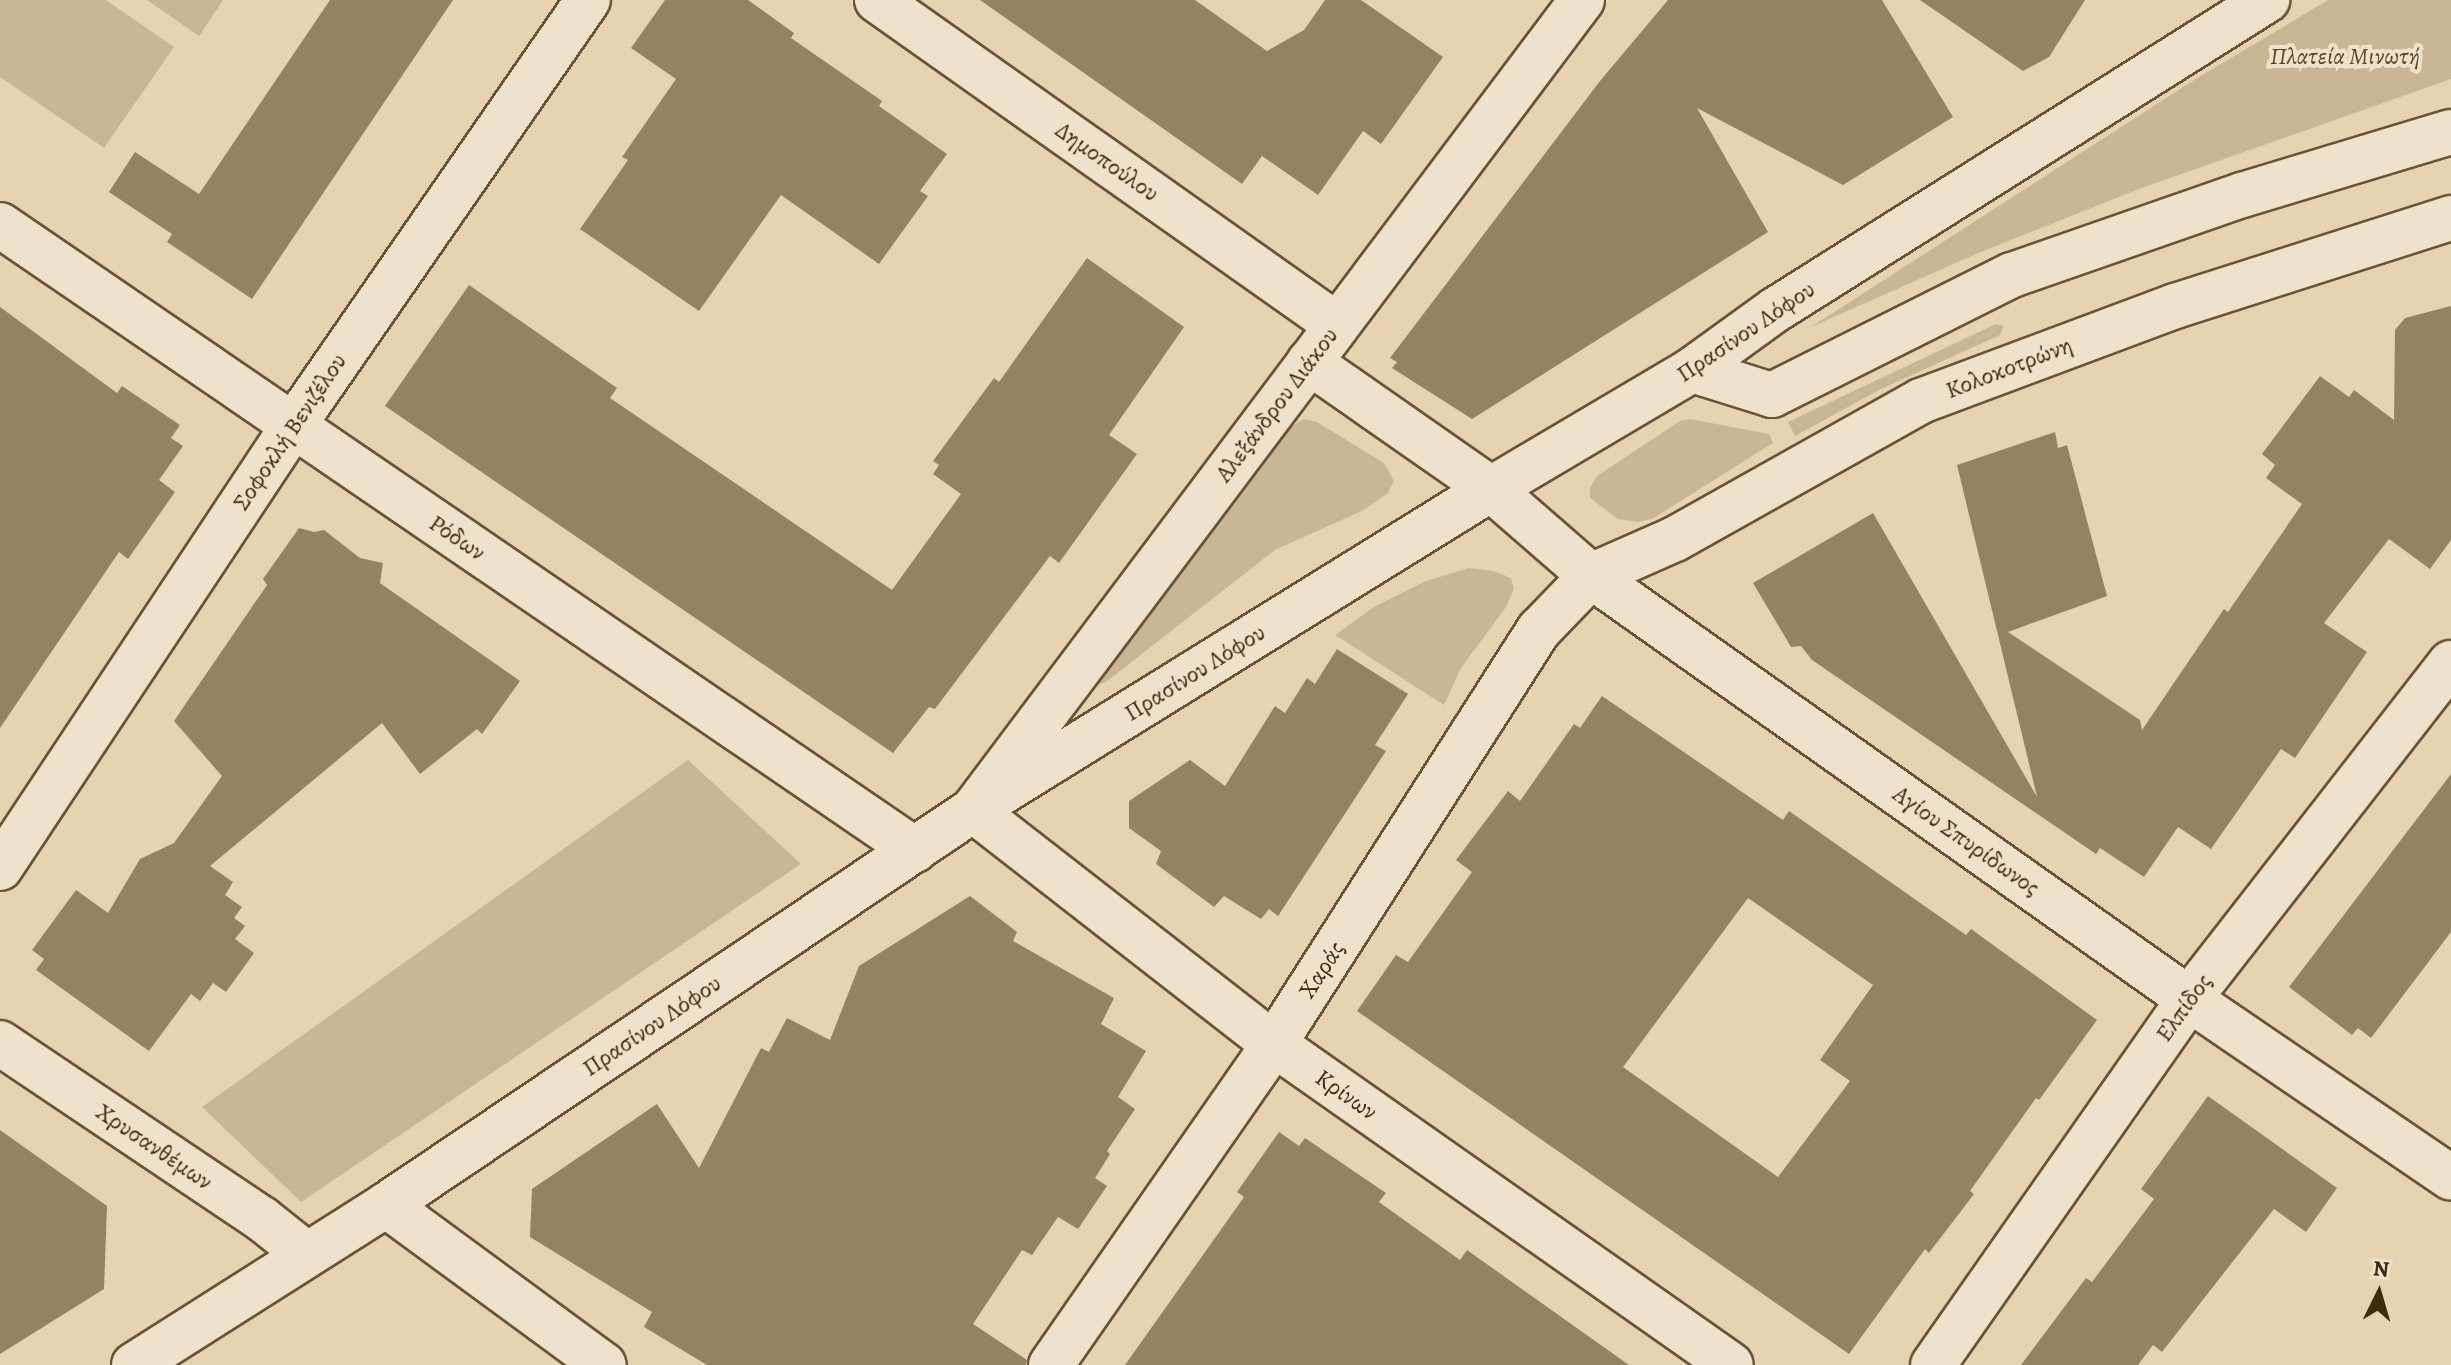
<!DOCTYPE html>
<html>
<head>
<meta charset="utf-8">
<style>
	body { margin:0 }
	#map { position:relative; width:2451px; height:1365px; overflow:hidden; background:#e7d3b2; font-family:Alegreya,serif }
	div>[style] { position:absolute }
	.green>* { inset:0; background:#cab696 }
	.building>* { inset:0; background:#968263 }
	.roads { filter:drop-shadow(2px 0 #685436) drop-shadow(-2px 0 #685436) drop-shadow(0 2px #685436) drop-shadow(0 -2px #685436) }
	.minor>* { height:44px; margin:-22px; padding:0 22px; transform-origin:22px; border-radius:22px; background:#efe2cd }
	span { translate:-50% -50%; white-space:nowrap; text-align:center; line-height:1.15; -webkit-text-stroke:8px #efe2cd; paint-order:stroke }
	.park-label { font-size:24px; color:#5a4628; font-style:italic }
	.street-label { font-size:24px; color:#3e2a0d }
	.north { position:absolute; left:2339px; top:1253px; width:80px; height:80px; -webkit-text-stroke:6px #efe2cd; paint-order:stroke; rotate:5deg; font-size:22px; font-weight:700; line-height:32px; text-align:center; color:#3e2a0d }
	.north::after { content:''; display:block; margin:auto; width:28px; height:36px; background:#3e2a0d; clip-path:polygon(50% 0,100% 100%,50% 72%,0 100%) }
</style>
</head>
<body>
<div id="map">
	<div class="green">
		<div style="clip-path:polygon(0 0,106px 0,174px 47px,104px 148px,0 77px)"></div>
		<div style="clip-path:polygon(147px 0,223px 0,199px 36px)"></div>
		<div style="clip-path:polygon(2328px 0,2451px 0,2451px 79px,2139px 189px,1976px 254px,1811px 327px,2194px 80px)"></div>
		<div style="clip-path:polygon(1996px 324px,2004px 326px,2000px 335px,1879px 390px,1795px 436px,1788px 422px)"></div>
		<div style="clip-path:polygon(1304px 419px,1317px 422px,1384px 463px,1394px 481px,1388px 493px,1364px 510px,1275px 550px,1106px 682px,1095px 685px,1094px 678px,1290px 427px)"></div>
		<div style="clip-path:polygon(1690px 419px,1769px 434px,1773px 443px,1652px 519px,1638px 522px,1618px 519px,1590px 498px,1590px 488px,1597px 476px,1680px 421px)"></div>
		<div style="clip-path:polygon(1469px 568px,1494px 571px,1511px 578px,1514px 589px,1506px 607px,1461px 668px,1444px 705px,1335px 635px,1374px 607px,1426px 581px)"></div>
		<div style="clip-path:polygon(688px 760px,801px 864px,301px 1202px,202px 1107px)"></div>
	</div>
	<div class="building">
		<div style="clip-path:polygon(330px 0,453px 0,252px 299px,167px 242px,172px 234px,109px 192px,135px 152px,199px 194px)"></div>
		<div style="clip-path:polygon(665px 0,748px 0,794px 33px,791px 38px,882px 101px,879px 106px,947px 154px,920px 191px,928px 196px,879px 264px,781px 195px,699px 311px,580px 229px,628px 160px,622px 157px,676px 79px,631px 48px)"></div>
		<div style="clip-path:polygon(980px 0,1195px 0,1267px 51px,1304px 30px,1325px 0,1361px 0,1443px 57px,1381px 144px,1363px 131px,1318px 195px,1262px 156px,1242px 184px)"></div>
		<div style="clip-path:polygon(1668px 0,1882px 0,1953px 117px,1843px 185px,1697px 108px,1768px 232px,1472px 419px,1392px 368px,1397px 362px,1390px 358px,1600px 81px)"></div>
		<div style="clip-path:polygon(1920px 0,2085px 0,2049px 57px,2023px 71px)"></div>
		<div style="clip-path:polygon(1087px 258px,1184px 327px,1109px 435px,1137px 454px,1059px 563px,1050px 556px,935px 709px,929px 707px,893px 753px,385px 406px,469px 285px,617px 388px,610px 398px,892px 590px,961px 494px,933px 474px,939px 465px,933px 461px,994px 378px,999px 382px)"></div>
		<div style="clip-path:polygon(2451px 306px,2451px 540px,2430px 569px,2389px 539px,2324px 623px,2367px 652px,2295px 758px,2281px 749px,2211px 849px,2178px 827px,2144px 877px,2100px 848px,2096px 854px,1812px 660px,1801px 646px,1791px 647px,1753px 583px,1873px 513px,2037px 797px,1957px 465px,2055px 432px,2058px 448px,2067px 445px,2107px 596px,2008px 632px,2140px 720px,2142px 730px,2224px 609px,2228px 612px,2302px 504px,2266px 478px,2275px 465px,2262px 454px,2320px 376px,2349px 397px,2354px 390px,2394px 420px,2395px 330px,2405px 318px)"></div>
		<div style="clip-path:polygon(0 307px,117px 393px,122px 386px,180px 425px,171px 438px,183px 446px,159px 480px,175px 492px,128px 559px,119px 552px,0 728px)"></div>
		<div style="clip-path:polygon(299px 528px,314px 532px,324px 530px,360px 558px,383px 563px,380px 583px,520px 681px,482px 734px,477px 729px,420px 774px,382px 723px,210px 866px,233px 882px,225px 895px,242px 907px,234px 918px,245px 926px,235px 939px,254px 953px,226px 992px,213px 983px,200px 1001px,191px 994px,149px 1051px,36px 970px,44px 959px,32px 950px,76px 890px,108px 913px,140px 859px,174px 843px,222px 776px,174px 721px,267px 585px,263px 579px)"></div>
		<div style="clip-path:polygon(1337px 649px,1408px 694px,1375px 745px,1386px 751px,1278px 916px,1269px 909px,1261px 919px,1224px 896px,1214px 907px,1156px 864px,1161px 851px,1129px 828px,1129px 801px,1190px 760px,1225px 786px,1275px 706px,1285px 713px,1307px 678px,1315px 684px)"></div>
		<div style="clip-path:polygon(evenodd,1602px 696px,1783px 820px,1789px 811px,1966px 935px,1971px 929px,2097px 1020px,2039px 1100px,2036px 1098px,1970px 1191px,1974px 1194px,1929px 1253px,1925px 1249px,1849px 1354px,1357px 1011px,1396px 955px,1408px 962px,1472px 872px,1456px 860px,1508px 791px,1520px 801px,1574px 724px,1580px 728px,1602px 696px,1748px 898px,1873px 985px,1820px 1060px,1850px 1081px,1778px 1177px,1623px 1067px,1748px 898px)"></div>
		<div style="clip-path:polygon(2451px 774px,2451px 932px,2371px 1038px,2358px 1028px,2352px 1035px,2289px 987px)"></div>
		<div style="clip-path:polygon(970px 896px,1017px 932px,1013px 941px,1114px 998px,1101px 1024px,1146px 1051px,1118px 1097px,1135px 1109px,1107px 1151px,1110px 1154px,1095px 1178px,1107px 1186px,1078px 1229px,1058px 1217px,1032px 1255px,1022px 1250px,973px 1324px,1027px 1360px,1026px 1365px,707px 1365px,644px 1327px,652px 1312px,530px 1237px,532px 1189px,657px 1104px,699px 1168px,761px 1048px,769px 1052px,787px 1018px,830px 1040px,859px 966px)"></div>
		<div style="clip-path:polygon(2208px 1096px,2337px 1188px,2306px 1232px,2274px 1209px,2162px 1352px,2153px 1345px,2138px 1365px,2021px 1365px,2086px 1278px,2092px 1282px,2154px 1199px,2141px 1189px)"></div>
		<div style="clip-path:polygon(0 1130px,107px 1206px,104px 1289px,0 1354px)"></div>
		<div style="clip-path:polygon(1279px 1132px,1299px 1146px,1305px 1138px,1386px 1193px,1379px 1202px,1460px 1260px,1467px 1250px,1629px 1365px,1125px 1365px,1244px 1197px,1237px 1192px)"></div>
	</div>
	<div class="roads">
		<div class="minor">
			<div style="left:877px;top:0;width:563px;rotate:35.24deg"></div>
			<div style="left:1582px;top:0;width:1013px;rotate:126.94deg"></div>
			<div style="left:973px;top:810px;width:381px;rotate:37.9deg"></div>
			<div style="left:1274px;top:1044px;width:558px;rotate:35.08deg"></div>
			<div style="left:0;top:225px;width:1108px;rotate:34.34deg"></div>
			<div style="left:1309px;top:362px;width:222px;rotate:34.9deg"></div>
			<div style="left:1491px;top:489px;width:133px;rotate:41deg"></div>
			<div style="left:1591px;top:576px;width:732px;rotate:35.27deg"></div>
			<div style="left:2189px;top:999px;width:317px;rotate:34.3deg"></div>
			<div style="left:1692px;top:370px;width:84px;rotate:17.4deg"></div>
			<div style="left:1772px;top:395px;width:268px;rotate:-26.6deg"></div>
			<div style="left:2012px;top:275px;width:244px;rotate:-19.2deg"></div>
			<div style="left:2242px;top:195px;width:218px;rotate:-16.8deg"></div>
			<div style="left:0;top:868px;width:530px;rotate:-56.46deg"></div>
			<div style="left:293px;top:426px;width:518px;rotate:-55.3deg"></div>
			<div style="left:0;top:1043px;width:316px;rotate:33.9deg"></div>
			<div style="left:262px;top:1219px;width:56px;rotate:38.5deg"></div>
			<div style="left:386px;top:1205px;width:270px;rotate:36.3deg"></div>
			<div style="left:134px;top:1365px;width:299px;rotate:-32.4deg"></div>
			<div style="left:386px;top:1205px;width:708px;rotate:-33.94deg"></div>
			<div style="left:973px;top:810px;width:609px;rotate:-31.79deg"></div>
			<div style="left:1491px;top:489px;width:234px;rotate:-30.6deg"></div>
			<div style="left:1692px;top:370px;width:102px;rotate:-35.9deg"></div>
			<div style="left:1775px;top:310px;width:582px;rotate:-32.21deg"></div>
			<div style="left:1051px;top:1365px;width:391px;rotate:-55.2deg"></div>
			<div style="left:1274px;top:1044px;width:492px;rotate:-57.4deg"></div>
			<div style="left:1539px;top:630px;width:75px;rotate:-46.1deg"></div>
			<div style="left:1591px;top:576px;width:92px;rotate:-23.8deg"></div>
			<div style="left:1675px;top:539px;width:282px;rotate:-29.3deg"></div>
			<div style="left:1921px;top:401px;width:271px;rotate:-20.5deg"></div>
			<div style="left:2175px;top:306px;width:290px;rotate:-17.7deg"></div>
			<div style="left:1933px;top:1365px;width:447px;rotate:-55deg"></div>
			<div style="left:2189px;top:999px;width:426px;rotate:-52.1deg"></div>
		</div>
	</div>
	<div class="park-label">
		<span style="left:2345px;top:57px">Πλατεία Μινωτή</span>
	</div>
	<div class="street-label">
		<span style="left:1107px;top:162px;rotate:35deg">Δημοπούλου</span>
		<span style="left:1746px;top:332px;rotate:-34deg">Πρασίνου Λόφου</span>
		<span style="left:2009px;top:368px;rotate:-21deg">Κολοκοτρώνη</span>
		<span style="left:1277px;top:405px;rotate:-53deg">Αλεξάνδρου Διάκου</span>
		<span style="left:290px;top:432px;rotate:-56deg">Σοφοκλή Βενιζέλου</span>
		<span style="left:457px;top:538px;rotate:34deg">Ρόδων</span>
		<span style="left:1195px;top:673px;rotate:-32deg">Πρασίνου Λόφου</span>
		<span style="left:1966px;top:841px;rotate:35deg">Αγίου Σπυρίδωνος</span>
		<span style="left:1322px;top:970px;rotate:-57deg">Χαράς</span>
		<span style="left:2184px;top:1008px;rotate:-54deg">Ελπίδος</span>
		<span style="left:652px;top:1026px;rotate:-34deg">Πρασίνου Λόφου</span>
		<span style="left:1346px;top:1095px;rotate:35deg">Κρίνων</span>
		<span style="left:154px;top:1147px;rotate:34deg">Χρυσανθέμων</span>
	</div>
	<div class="north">N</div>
</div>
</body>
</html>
